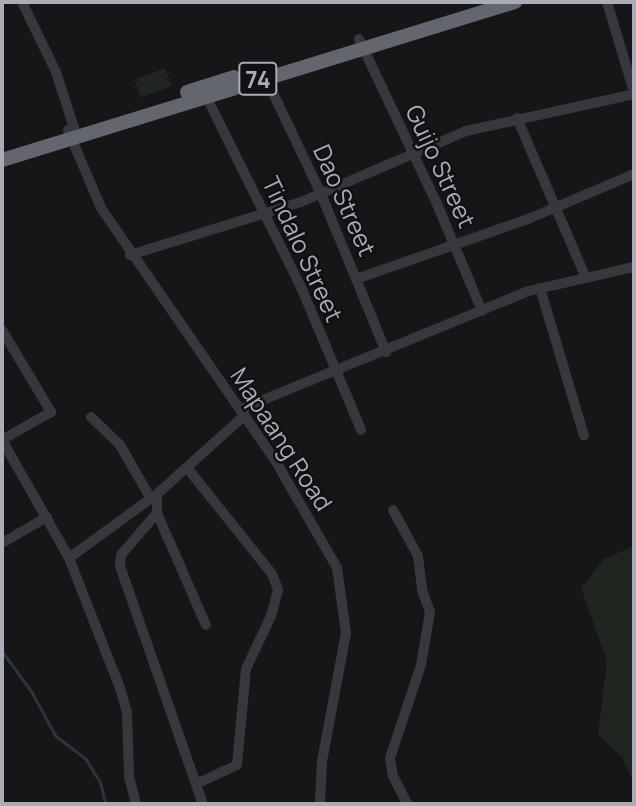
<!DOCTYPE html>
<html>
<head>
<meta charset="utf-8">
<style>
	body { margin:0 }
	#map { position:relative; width:636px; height:806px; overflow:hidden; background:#161618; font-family:Manrope,sans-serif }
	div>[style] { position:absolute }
	.green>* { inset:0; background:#1e261f; transform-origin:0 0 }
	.stream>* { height:2.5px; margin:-1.25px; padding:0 1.25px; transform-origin:1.25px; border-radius:1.25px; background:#2c353c }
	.minor>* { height:10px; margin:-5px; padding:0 5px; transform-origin:5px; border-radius:5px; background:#37383d }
	.highway>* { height:14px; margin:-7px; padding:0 7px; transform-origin:7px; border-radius:7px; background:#63666e }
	span { translate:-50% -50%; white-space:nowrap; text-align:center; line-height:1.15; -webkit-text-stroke:5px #111113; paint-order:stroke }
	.shield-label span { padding:2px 5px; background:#111113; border:2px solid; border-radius:5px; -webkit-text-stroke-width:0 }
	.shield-label { font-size:23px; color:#a8adb8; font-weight:700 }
	.street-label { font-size:24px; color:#a8adb8 }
	.frame { position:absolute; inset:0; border:4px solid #a8adb8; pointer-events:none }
</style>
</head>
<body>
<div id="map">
	<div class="green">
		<div style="left:165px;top:68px;width:19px;height:33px;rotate:69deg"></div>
		<div style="clip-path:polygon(634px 546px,634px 784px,622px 757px,598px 735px,607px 662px,581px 588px,604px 559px)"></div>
	</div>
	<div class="stream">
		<div style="left:2px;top:651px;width:51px;rotate:53.8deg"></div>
		<div style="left:32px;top:692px;width:50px;rotate:61.4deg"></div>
		<div style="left:56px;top:736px;width:38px;rotate:37deg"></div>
		<div style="left:86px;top:759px;width:26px;rotate:58deg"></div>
		<div style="left:100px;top:781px;width:24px;rotate:75deg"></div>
	</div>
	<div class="minor">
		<div style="left:22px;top:2px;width:78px;rotate:64.1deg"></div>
		<div style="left:56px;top:72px;width:68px;rotate:72.1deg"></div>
		<div style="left:607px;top:2px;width:94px;rotate:73.3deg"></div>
		<div style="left:359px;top:39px;width:183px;rotate:64.7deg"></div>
		<div style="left:437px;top:204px;width:116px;rotate:67.2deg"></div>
		<div style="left:261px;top:68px;width:140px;rotate:64.5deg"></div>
		<div style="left:321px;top:194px;width:171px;rotate:67.6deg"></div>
		<div style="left:205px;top:94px;width:216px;rotate:63.6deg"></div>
		<div style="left:301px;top:287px;width:155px;rotate:67.2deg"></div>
		<div style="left:517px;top:118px;width:174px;rotate:66.7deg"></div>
		<div style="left:68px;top:130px;width:85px;rotate:67.1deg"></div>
		<div style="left:101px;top:208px;width:306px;rotate:55.4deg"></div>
		<div style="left:275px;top:460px;width:125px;rotate:60.1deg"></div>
		<div style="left:337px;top:568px;width:66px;rotate:82.1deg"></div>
		<div style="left:346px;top:633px;width:130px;rotate:100.6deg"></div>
		<div style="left:322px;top:761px;width:43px;rotate:92.7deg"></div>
		<div style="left:130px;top:255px;width:179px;rotate:-17.2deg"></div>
		<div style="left:301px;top:202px;width:180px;rotate:-23.3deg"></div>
		<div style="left:466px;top:131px;width:172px;rotate:-12.4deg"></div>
		<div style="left:356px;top:279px;width:182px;rotate:-19.2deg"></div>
		<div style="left:528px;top:219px;width:115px;rotate:-23deg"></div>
		<div style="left:540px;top:288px;width:154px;rotate:73.4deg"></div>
		<div style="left:2px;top:330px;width:96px;rotate:59.1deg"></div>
		<div style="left:51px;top:412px;width:56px;rotate:150.3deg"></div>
		<div style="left:241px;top:409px;width:311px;rotate:-22.3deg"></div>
		<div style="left:529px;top:291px;width:108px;rotate:-12.9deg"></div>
		<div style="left:91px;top:417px;width:40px;rotate:44deg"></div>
		<div style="left:120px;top:445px;width:62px;rotate:60.1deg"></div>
		<div style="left:2px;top:440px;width:136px;rotate:60.4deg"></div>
		<div style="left:69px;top:558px;width:140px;rotate:68.6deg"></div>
		<div style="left:120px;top:688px;width:25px;rotate:74deg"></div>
		<div style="left:127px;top:712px;width:65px;rotate:88.2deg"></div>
		<div style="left:129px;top:777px;width:28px;rotate:75deg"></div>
		<div style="left:188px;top:469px;width:134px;rotate:51.3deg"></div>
		<div style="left:272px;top:574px;width:17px;rotate:69deg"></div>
		<div style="left:278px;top:590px;width:27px;rotate:105deg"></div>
		<div style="left:271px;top:616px;width:59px;rotate:115.3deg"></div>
		<div style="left:246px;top:669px;width:96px;rotate:95.4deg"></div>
		<div style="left:237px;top:765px;width:45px;rotate:155.1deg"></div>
		<div style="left:157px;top:494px;width:19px;rotate:90deg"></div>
		<div style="left:157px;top:513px;width:55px;rotate:130.6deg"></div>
		<div style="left:121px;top:555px;width:11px;rotate:95deg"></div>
		<div style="left:120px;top:566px;width:252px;rotate:70.8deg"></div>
		<div style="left:393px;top:510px;width:52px;rotate:61.5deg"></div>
		<div style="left:418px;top:556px;width:34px;rotate:83deg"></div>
		<div style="left:422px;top:590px;width:23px;rotate:70deg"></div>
		<div style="left:430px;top:612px;width:54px;rotate:99.6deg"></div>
		<div style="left:421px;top:665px;width:98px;rotate:108.4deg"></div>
		<div style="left:390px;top:758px;width:18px;rotate:81deg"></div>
		<div style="left:393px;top:776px;width:31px;rotate:63deg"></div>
		<div style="left:157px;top:513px;width:122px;rotate:66.4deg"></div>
		<div style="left:2px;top:543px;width:52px;rotate:-30deg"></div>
		<div style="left:69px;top:558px;width:109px;rotate:-36deg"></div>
		<div style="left:157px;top:494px;width:118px;rotate:-41.9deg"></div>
	</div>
	<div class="highway">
		<div style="left:187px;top:92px;width:49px;rotate:-17.7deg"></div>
		<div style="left:2px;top:160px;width:537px;rotate:-17.12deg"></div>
	</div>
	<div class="shield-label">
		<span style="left:258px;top:79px">74</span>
	</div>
	<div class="street-label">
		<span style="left:441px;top:166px;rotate:65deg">Guijo Street</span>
		<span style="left:345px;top:200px;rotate:66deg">Dao Street</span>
		<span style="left:303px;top:249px;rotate:65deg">Tindalo Street</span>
		<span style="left:282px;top:439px;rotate:57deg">Mapaang Road</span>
	</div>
	<div class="frame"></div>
</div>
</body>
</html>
